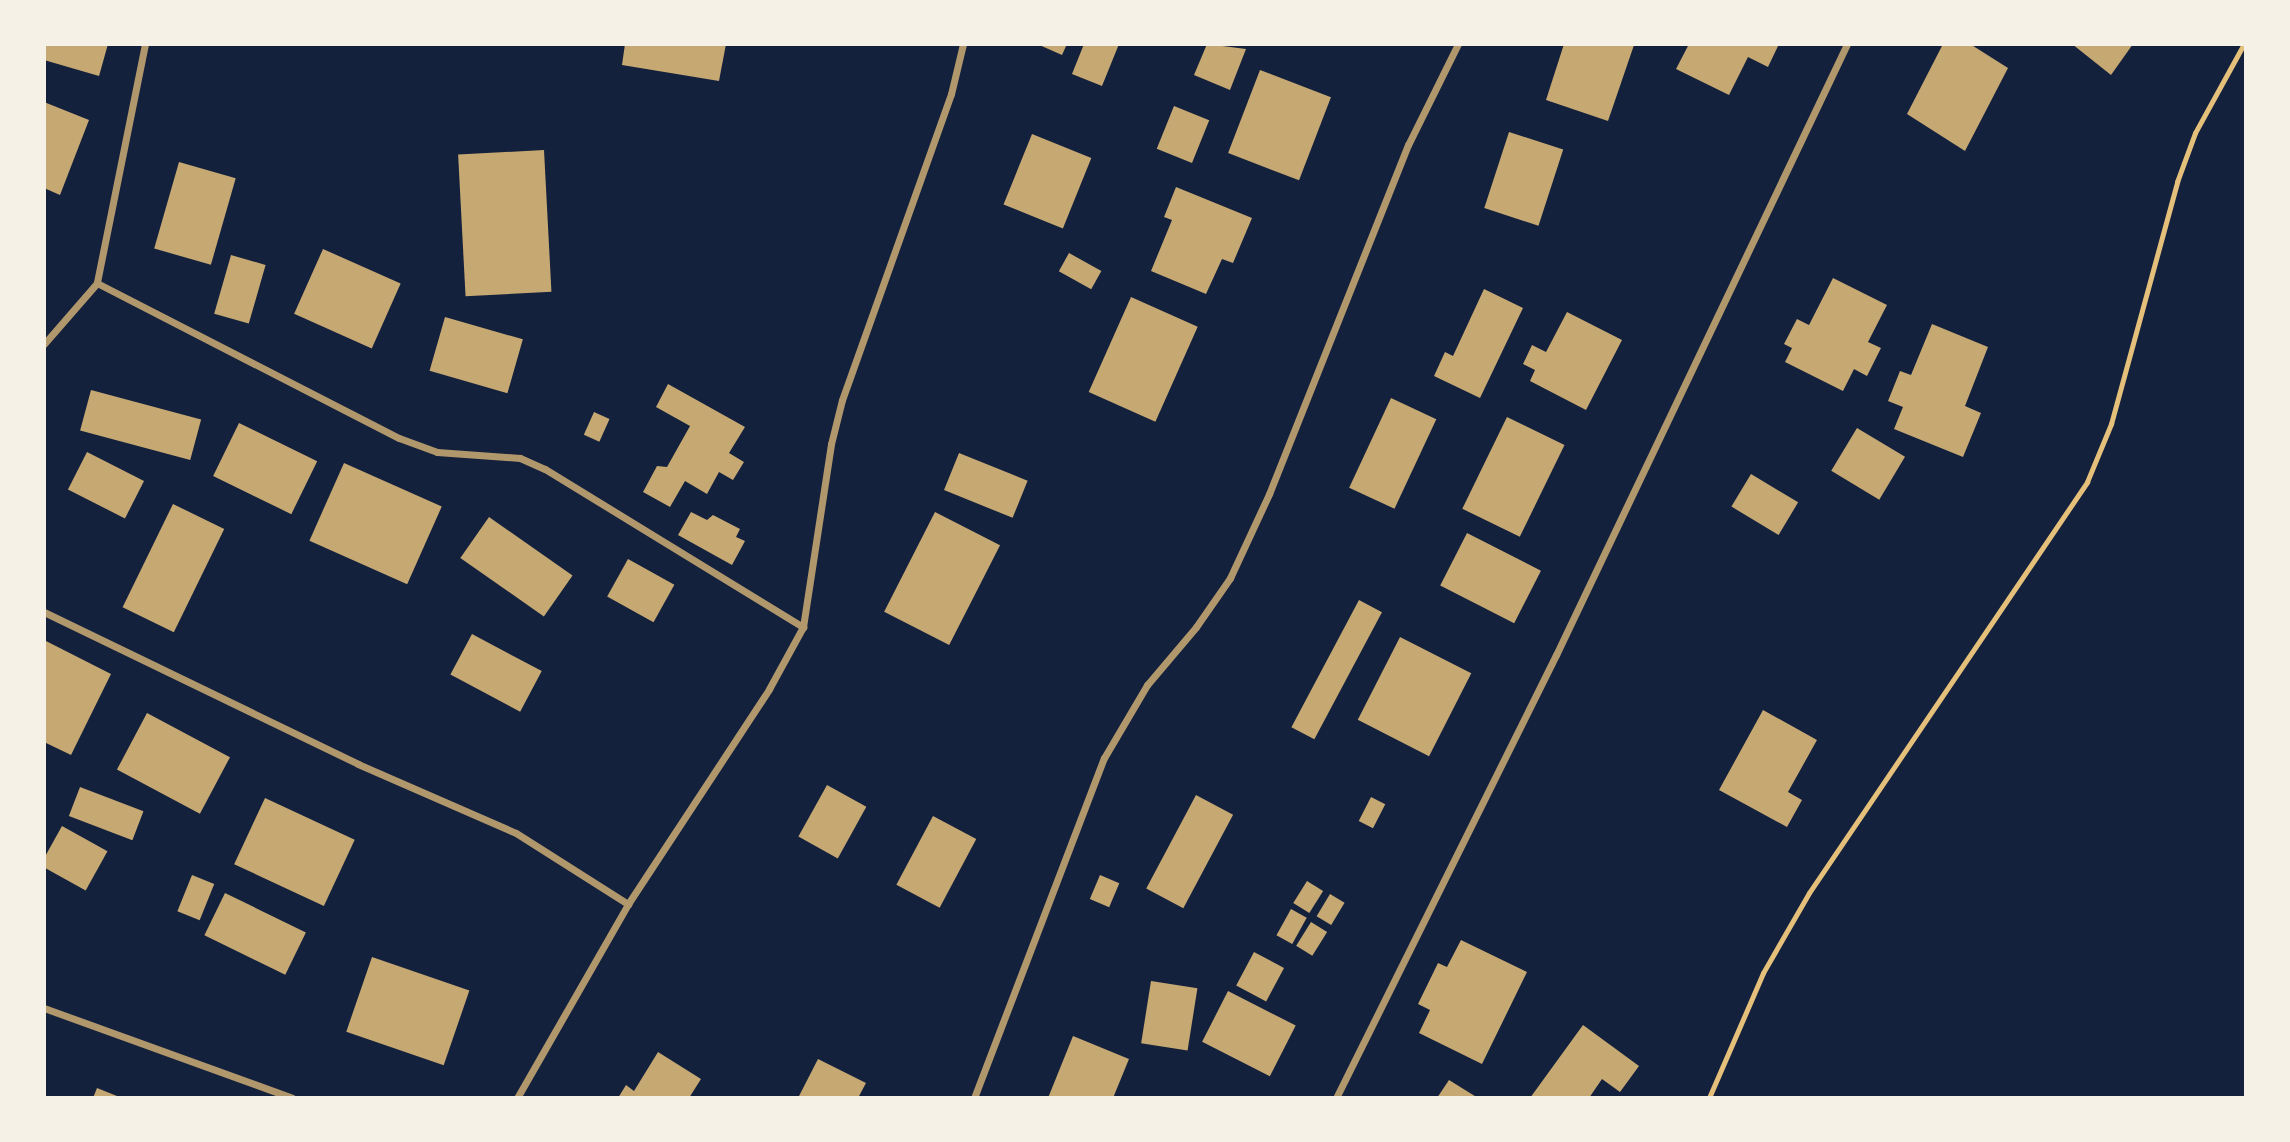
<!DOCTYPE html>
<html>
<head>
<meta charset="utf-8">
<style>
	body { margin:0 }
	#map { position:relative; width:2290px; height:1142px; overflow:hidden; background:#14213d; font-family:Rubik,sans-serif }
	div>[style] { position:absolute }
	.building>* { inset:0; background:#c6a872; transform-origin:0 0 }
	.path>* { height:4.5px; margin:-2.25px; padding:0 2.25px; transform-origin:2.25px; border-radius:2.25px; background:#e5c07b }
	.minor>* { height:7px; margin:-3.5px; padding:0 3.5px; transform-origin:3.5px; border-radius:3.5px; background:#b1986c }
	span { translate:-50% -50%; white-space:nowrap; text-align:center; line-height:1.15; -webkit-text-stroke:5px #f6f1e7; paint-order:stroke }
	.frame { position:absolute; inset:0; border:46px solid #f6f1e7; pointer-events:none }
</style>
</head>
<body>
<div id="map">
	<div class="building">
		<div style="clip-path:polygon(44px 44px,108px 44px,99px 76px,44px 60px)"></div>
		<div style="clip-path:polygon(625px 44px,726px 44px,719px 81px,622px 65px)"></div>
		<div style="clip-path:polygon(1037px 44px,1067px 44px,1062px 55px)"></div>
		<div style="clip-path:polygon(1084px 44px,1119px 44px,1102px 86px,1072px 74px)"></div>
		<div style="clip-path:polygon(1207px 44px,1246px 49px,1230px 90px,1194px 75px)"></div>
		<div style="clip-path:polygon(1564px 44px,1634px 45px,1608px 121px,1546px 100px)"></div>
		<div style="clip-path:polygon(1689px 44px,1779px 44px,1768px 67px,1748px 57px,1729px 95px,1676px 69px)"></div>
		<div style="clip-path:polygon(1943px 44px,1970px 44px,2008px 68px,1965px 151px,1907px 114px)"></div>
		<div style="clip-path:polygon(2072px 44px,2133px 44px,2111px 75px)"></div>
		<div style="left:1260px;top:70px;width:76px;height:89px;rotate:21deg"></div>
		<div style="clip-path:polygon(44px 102px,89px 120px,60px 195px,44px 188px)"></div>
		<div style="left:1174px;top:106px;width:38px;height:46px;rotate:22deg"></div>
		<div style="left:1509px;top:132px;width:57px;height:80px;rotate:18deg"></div>
		<div style="left:1032px;top:134px;width:64px;height:76px;rotate:22deg"></div>
		<div style="left:544px;top:150px;width:142px;height:86px;rotate:87deg"></div>
		<div style="left:179px;top:162px;width:59px;height:90px;rotate:16deg"></div>
		<div style="clip-path:polygon(1176px 187px,1252px 218px,1233px 263px,1222px 259px,1206px 294px,1151px 271px,1172px 220px,1164px 217px)"></div>
		<div style="left:323px;top:249px;width:85px;height:71px;rotate:24deg"></div>
		<div style="left:1069px;top:253px;width:37px;height:21px;rotate:29deg"></div>
		<div style="left:231px;top:255px;width:36px;height:61px;rotate:16deg"></div>
		<div style="clip-path:polygon(1833px 278px,1887px 305px,1868px 342px,1881px 348px,1867px 376px,1854px 369px,1843px 391px,1785px 362px,1792px 348px,1784px 344px,1797px 319px,1809px 325px)"></div>
		<div style="clip-path:polygon(1484px 289px,1523px 308px,1480px 398px,1434px 376px,1445px 352px,1453px 356px)"></div>
		<div style="left:1131px;top:297px;width:73px;height:104px;rotate:24deg"></div>
		<div style="clip-path:polygon(1567px 312px,1622px 340px,1586px 410px,1530px 381px,1535px 370px,1523px 364px,1532px 345px,1546px 352px)"></div>
		<div style="left:445px;top:317px;width:81px;height:56px;rotate:16deg"></div>
		<div style="clip-path:polygon(1932px 324px,1988px 347px,1965px 406px,1981px 413px,1963px 457px,1894px 429px,1903px 407px,1888px 401px,1900px 371px,1911px 375px)"></div>
		<div style="clip-path:polygon(668px 384px,745px 427px,729px 453px,744px 462px,733px 480px,719px 472px,707px 494px,685px 481px,670px 507px,643px 492px,657px 466px,667px 467px,690px 426px,656px 407px)"></div>
		<div style="left:91px;top:390px;width:114px;height:42px;rotate:15deg"></div>
		<div style="left:1391px;top:398px;width:50px;height:99px;rotate:25deg"></div>
		<div style="left:594px;top:412px;width:17px;height:25px;rotate:24deg"></div>
		<div style="left:1507px;top:417px;width:64px;height:102px;rotate:26deg"></div>
		<div style="left:239px;top:423px;width:87px;height:59px;rotate:26deg"></div>
		<div style="left:1857px;top:428px;width:56px;height:50px;rotate:31deg"></div>
		<div style="left:87px;top:452px;width:64px;height:42px;rotate:27deg"></div>
		<div style="left:959px;top:453px;width:74px;height:40px;rotate:22deg"></div>
		<div style="left:344px;top:463px;width:107px;height:85px;rotate:24deg"></div>
		<div style="left:1751px;top:474px;width:55px;height:38px;rotate:31deg"></div>
		<div style="left:173px;top:504px;width:57px;height:115px;rotate:26deg"></div>
		<div style="clip-path:polygon(691px 512px,707px 520px,713px 515px,740px 529px,736px 537px,745px 541px,732px 565px,678px 535px)"></div>
		<div style="left:935px;top:512px;width:73px;height:112px;rotate:27deg"></div>
		<div style="left:489px;top:517px;width:102px;height:50px;rotate:35deg"></div>
		<div style="left:1467px;top:533px;width:83px;height:59px;rotate:27deg"></div>
		<div style="left:628px;top:559px;width:53px;height:43px;rotate:29deg"></div>
		<div style="left:1359px;top:600px;width:26px;height:144px;rotate:28deg"></div>
		<div style="left:472px;top:634px;width:79px;height:46px;rotate:28deg"></div>
		<div style="left:1400px;top:637px;width:80px;height:93px;rotate:27deg"></div>
		<div style="clip-path:polygon(44px 640px,111px 674px,71px 755px,44px 742px)"></div>
		<div style="clip-path:polygon(1763px 710px,1817px 740px,1788px 792px,1802px 800px,1787px 827px,1719px 790px)"></div>
		<div style="left:147px;top:713px;width:94px;height:64px;rotate:28deg"></div>
		<div style="left:827px;top:785px;width:45px;height:59px;rotate:29deg"></div>
		<div style="left:80px;top:787px;width:68px;height:31px;rotate:21deg"></div>
		<div style="left:1196px;top:795px;width:42px;height:106px;rotate:28deg"></div>
		<div style="left:1371px;top:797px;width:16px;height:27px;rotate:27deg"></div>
		<div style="left:265px;top:798px;width:99px;height:73px;rotate:25deg"></div>
		<div style="left:933px;top:816px;width:49px;height:78px;rotate:28deg"></div>
		<div style="left:62px;top:826px;width:52px;height:45px;rotate:29deg"></div>
		<div style="left:192px;top:875px;width:24px;height:39px;rotate:22deg"></div>
		<div style="left:1100px;top:875px;width:21px;height:26px;rotate:23deg"></div>
		<div style="left:1307px;top:881px;width:19px;height:26px;rotate:32deg"></div>
		<div style="left:225px;top:893px;width:90px;height:47px;rotate:26deg"></div>
		<div style="left:1330px;top:894px;width:17px;height:26px;rotate:31deg"></div>
		<div style="left:1291px;top:909px;width:18px;height:30px;rotate:29deg"></div>
		<div style="left:1311px;top:922px;width:19px;height:28px;rotate:32deg"></div>
		<div style="clip-path:polygon(1461px 940px,1527px 972px,1482px 1064px,1419px 1033px,1430px 1010px,1418px 1004px,1438px 963px,1447px 967px)"></div>
		<div style="left:1254px;top:952px;width:34px;height:38px;rotate:28deg"></div>
		<div style="left:372px;top:957px;width:103px;height:79px;rotate:19deg"></div>
		<div style="left:1151px;top:981px;width:47px;height:63px;rotate:9deg"></div>
		<div style="left:1228px;top:991px;width:76px;height:57px;rotate:27deg"></div>
		<div style="clip-path:polygon(1583px 1025px,1639px 1066px,1620px 1092px,1602px 1079px,1589px 1098px,1530px 1098px)"></div>
		<div style="clip-path:polygon(1073px 1036px,1129px 1059px,1113px 1098px,1048px 1098px)"></div>
		<div style="clip-path:polygon(658px 1052px,701px 1079px,689px 1098px,618px 1098px,626px 1085px,634px 1091px)"></div>
		<div style="clip-path:polygon(818px 1059px,866px 1083px,858px 1098px,798px 1098px)"></div>
		<div style="clip-path:polygon(1449px 1080px,1478px 1098px,1437px 1098px)"></div>
		<div style="clip-path:polygon(97px 1088px,122px 1098px,93px 1098px)"></div>
	</div>
	<div class="path">
		<div style="left:1709px;top:1098px;width:136px;rotate:-66.6deg"></div>
		<div style="left:1763px;top:973px;width:92px;rotate:-60.1deg"></div>
		<div style="left:1809px;top:893px;width:496px;rotate:-55.9deg"></div>
		<div style="left:2087px;top:482px;width:63px;rotate:-67.5deg"></div>
		<div style="left:2111px;top:424px;width:251px;rotate:-74.7deg"></div>
		<div style="left:2177px;top:182px;width:52px;rotate:-69.8deg"></div>
		<div style="left:2195px;top:133px;width:102px;rotate:-61.2deg"></div>
	</div>
	<div class="minor">
		<div style="left:145px;top:44px;width:244px;rotate:101.4deg"></div>
		<div style="left:97px;top:283px;width:339px;rotate:27.2deg"></div>
		<div style="left:399px;top:438px;width:40px;rotate:20.2deg"></div>
		<div style="left:437px;top:452px;width:83px;rotate:4.1deg"></div>
		<div style="left:520px;top:458px;width:27px;rotate:24deg"></div>
		<div style="left:545px;top:469px;width:303px;rotate:31.5deg"></div>
		<div style="left:44px;top:344px;width:81px;rotate:-49deg"></div>
		<div style="left:44px;top:612px;width:349px;rotate:25.8deg"></div>
		<div style="left:358px;top:764px;width:172px;rotate:23.6deg"></div>
		<div style="left:516px;top:833px;width:133px;rotate:32.4deg"></div>
		<div style="left:44px;top:1008px;width:264px;rotate:19.9deg"></div>
		<div style="left:517px;top:1098px;width:224px;rotate:-60.2deg"></div>
		<div style="left:628px;top:904px;width:257px;rotate:-56.7deg"></div>
		<div style="left:769px;top:689px;width:71px;rotate:-61.3deg"></div>
		<div style="left:803px;top:627px;width:185px;rotate:-81.3deg"></div>
		<div style="left:831px;top:444px;width:45px;rotate:-76deg"></div>
		<div style="left:842px;top:400px;width:325px;rotate:-70.4deg"></div>
		<div style="left:951px;top:94px;width:51px;rotate:-76.5deg"></div>
		<div style="left:974px;top:1098px;width:364px;rotate:-69.1deg"></div>
		<div style="left:1104px;top:758px;width:85px;rotate:-59.5deg"></div>
		<div style="left:1147px;top:685px;width:76px;rotate:-49.8deg"></div>
		<div style="left:1196px;top:627px;width:60px;rotate:-55.2deg"></div>
		<div style="left:1230px;top:578px;width:93px;rotate:-65.1deg"></div>
		<div style="left:1269px;top:494px;width:376px;rotate:-68.3deg"></div>
		<div style="left:1408px;top:145px;width:113px;rotate:-63.7deg"></div>
		<div style="left:1336px;top:1098px;width:495px;rotate:-63.6deg"></div>
		<div style="left:1556px;top:655px;width:677px;rotate:-64.53deg"></div>
	</div>
	<div class="frame"></div>
</div>
</body>
</html>
